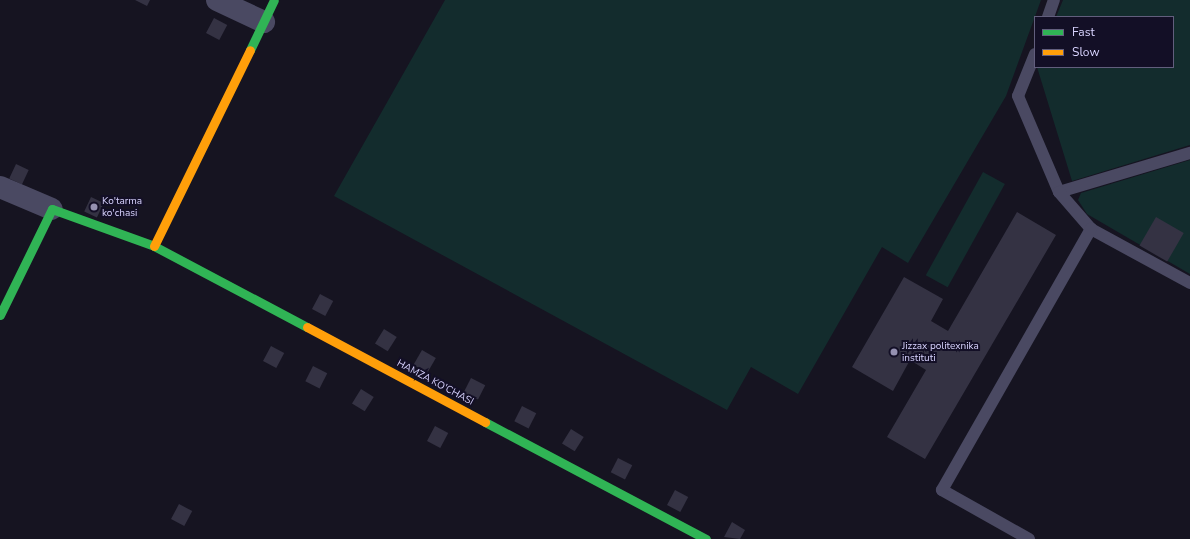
<!DOCTYPE html>
<html>
<head>
<meta charset="utf-8">
<style>
	body { margin:0 }
	#map { position:relative; width:1190px; height:539px; overflow:hidden; background:#161421; font-family:"Nunito Sans",sans-serif }
	div>[style] { position:absolute }
	.green>* { inset:0; background:#132c2d; transform-origin:0 0 }
	.building>* { inset:0; background:#343243; transform-origin:0 0 }
	.lane>* { height:12px; margin:-6px; padding:0 6px; transform-origin:6px; border-radius:6px; background:#4a4962 }
	.street>* { height:22px; margin:-11px; padding:0 11px; transform-origin:11px; border-radius:11px; background:#4a4962 }
	.fast>* { height:9px; margin:-4.5px; padding:0 4.5px; transform-origin:4.5px; border-radius:4.5px; background:#30b455 }
	.slow>* { height:9px; margin:-4.5px; padding:0 4.5px; transform-origin:4.5px; border-radius:4.5px; background:#ff9f0a }
	.dots>* { width:11px; height:11px; translate:-50% -50%; box-sizing:border-box; border:2px solid #130f26; border-radius:50% }
	span { translate:-50% -50%; white-space:nowrap; text-align:center; line-height:1.15; -webkit-text-stroke:4px #130f26; paint-order:stroke }
	.poi-label { font-size:10px; color:#d9d4ff }
	.left { translate:0 -50%; text-align:left }
	.street-label { font-size:10px; color:#d9d4ff }
	.legend { position:absolute; left:1034px; top:16px; width:140px; height:52px; box-sizing:border-box; background:#130f26; border:1px solid #625e7d; margin:0; padding:5px 7px; list-style:none; font-size:12px; color:#d9d4ff }
	.legend li { display:flex; align-items:center; gap:8px; height:20px }
	.legend b { width:20px; border:1px solid #625e7d }
</style>
</head>
<body>
<div id="map">
	<div class="green">
		<div style="clip-path:polygon(445px 0,1041px 0,1006px 96px,908px 263px,882px 247px,798px 394px,751px 367px,727px 410px,334px 196px)"></div>
		<div style="clip-path:polygon(1063px 0,1190px 0,1190px 145px,1072px 181px,1037px 67px,1173px 67px,1173px 17px,1056px 17px)"></div>
		<div style="clip-path:polygon(1190px 160px,1190px 274px,1087px 214px,1078px 200px,1081px 193px)"></div>
		<div style="left:983px;top:172px;width:25px;height:118px;rotate:29deg"></div>
	</div>
	<div class="building">
		<div style="clip-path:polygon(135px 0,150px 0,147px 6px)"></div>
		<div style="left:214px;top:18px;width:15px;height:17px;rotate:28deg"></div>
		<div style="left:16px;top:164px;width:14px;height:16px;rotate:25deg"></div>
		<div style="left:91px;top:197px;width:14px;height:16px;rotate:25deg"></div>
		<div style="clip-path:polygon(1017px 212px,1056px 235px,925px 459px,887px 437px,926px 370px,910px 360px,893px 391px,852px 367px,904px 277px,943px 299px,931px 321px,948px 331px)"></div>
		<div style="left:1156px;top:217px;width:32px;height:33px;rotate:30deg"></div>
		<div style="left:320px;top:294px;width:15px;height:17px;rotate:28deg"></div>
		<div style="left:384px;top:329px;width:15px;height:17px;rotate:32deg"></div>
		<div style="left:271px;top:346px;width:15px;height:17px;rotate:28deg"></div>
		<div style="left:422px;top:350px;width:16px;height:17px;rotate:30deg"></div>
		<div style="left:313px;top:366px;width:16px;height:17px;rotate:27deg"></div>
		<div style="left:471px;top:378px;width:16px;height:16px;rotate:27deg"></div>
		<div style="left:361px;top:389px;width:15px;height:17px;rotate:32deg"></div>
		<div style="left:522px;top:406px;width:16px;height:17px;rotate:27deg"></div>
		<div style="left:435px;top:426px;width:15px;height:17px;rotate:28deg"></div>
		<div style="left:571px;top:429px;width:15px;height:17px;rotate:32deg"></div>
		<div style="left:618px;top:458px;width:16px;height:16px;rotate:27deg"></div>
		<div style="left:675px;top:490px;width:15px;height:17px;rotate:28deg"></div>
		<div style="left:179px;top:504px;width:15px;height:17px;rotate:28deg"></div>
		<div style="clip-path:polygon(732px 522px,745px 530px,740px 539px,724px 537px)"></div>
	</div>
	<div class="lane">
		<div style="left:1048px;top:17px;width:18px;rotate:-71deg"></div>
		<div style="left:1035px;top:54px;width:45px;rotate:112deg"></div>
		<div style="left:1018px;top:96px;width:104px;rotate:66.9deg"></div>
		<div style="left:1059px;top:192px;width:137px;rotate:-16.6deg"></div>
		<div style="left:1059px;top:192px;width:49px;rotate:49.1deg"></div>
		<div style="left:1091px;top:229px;width:113px;rotate:28.6deg"></div>
		<div style="left:1029px;top:539px;width:100px;rotate:-150.6deg"></div>
		<div style="left:942px;top:490px;width:301px;rotate:-60.3deg"></div>
	</div>
	<div class="street">
		<div style="left:217px;top:0;width:52px;rotate:25.1deg"></div>
		<div style="left:0;top:187px;width:56px;rotate:22.9deg"></div>
	</div>
	<div class="fast">
		<div style="left:250px;top:50px;width:55px;rotate:-64.4deg"></div>
		<div style="left:0;top:315px;width:118px;rotate:-63.9deg"></div>
		<div style="left:52px;top:209px;width:109px;rotate:19.9deg"></div>
		<div style="left:154px;top:246px;width:173px;rotate:27.9deg"></div>
		<div style="left:485px;top:422px;width:250px;rotate:27.9deg"></div>
	</div>
	<div class="slow">
		<div style="left:154px;top:246px;width:218px;rotate:-63.9deg"></div>
		<div style="left:307px;top:327px;width:202px;rotate:28.1deg"></div>
	</div>
	<div class="dots">
		<div style="left:94px;top:207px;background:#9591b1"></div>
		<div style="left:894px;top:352px;background:#9591b1"></div>
	</div>
	<div class="poi-label">
		<span class="left" style="left:102px;top:207px">Ko'tarma<br>ko'chasi</span>
		<span class="left" style="left:902px;top:352px">Jizzax politexnika<br>instituti</span>
	</div>
	<div class="street-label">
		<span style="left:435px;top:383px;rotate:28deg">HAMZA KO'CHASI</span>
	</div>
	<ul class="legend">
	<li><b style="height:5px;background:#30b455"></b>Fast</li>
	<li><b style="height:5px;background:#ff9f0a"></b>Slow</li>
	</ul>
</div>
</body>
</html>
